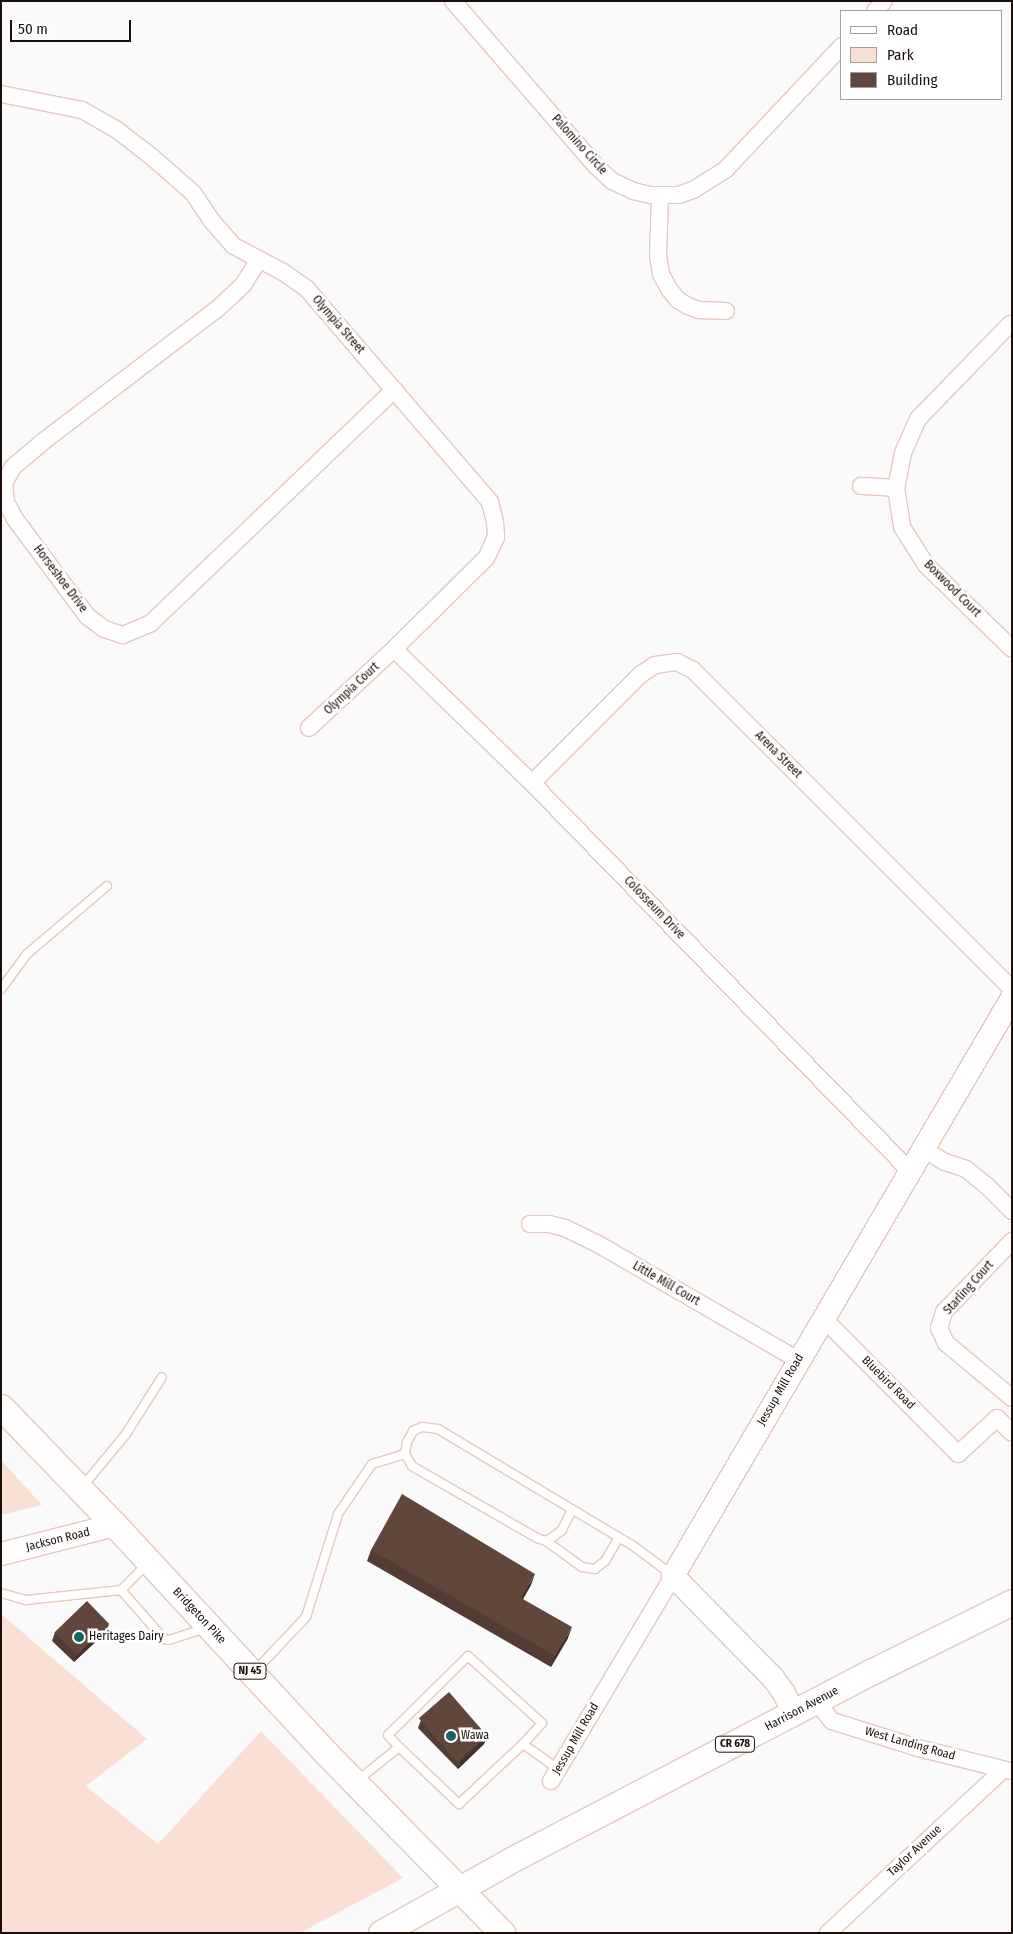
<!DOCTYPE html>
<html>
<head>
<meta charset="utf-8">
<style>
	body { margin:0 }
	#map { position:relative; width:1013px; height:1934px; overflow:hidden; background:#fafafa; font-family:"Fira Sans Condensed",sans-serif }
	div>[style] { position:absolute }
	.green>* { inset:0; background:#fadfd4 }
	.roads { filter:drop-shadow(1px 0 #e7c8bb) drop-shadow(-1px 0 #e7c8bb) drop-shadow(0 1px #e7c8bb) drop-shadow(0 -1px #e7c8bb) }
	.lane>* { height:8px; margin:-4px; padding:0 4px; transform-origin:4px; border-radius:4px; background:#fff }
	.street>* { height:16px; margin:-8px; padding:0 8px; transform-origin:8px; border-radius:8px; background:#fff }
	.secondary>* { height:22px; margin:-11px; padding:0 11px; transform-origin:11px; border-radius:11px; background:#fff }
	.primary>* { height:25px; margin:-12.5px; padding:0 12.5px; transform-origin:12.5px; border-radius:12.5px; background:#fff }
	.wall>* { inset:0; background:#533c33 }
	.shaded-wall>* { inset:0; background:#433129 }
	.building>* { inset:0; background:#60463b; transform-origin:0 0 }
	.dots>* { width:14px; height:14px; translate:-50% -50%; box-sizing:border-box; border:2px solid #fff; border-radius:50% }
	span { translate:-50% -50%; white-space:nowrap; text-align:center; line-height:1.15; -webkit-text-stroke:5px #fff; paint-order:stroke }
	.shield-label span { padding:1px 4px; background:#fff; border:1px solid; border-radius:4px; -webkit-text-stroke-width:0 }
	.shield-label { font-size:11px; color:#1a0f0b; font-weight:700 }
	.street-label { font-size:12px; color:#1a0f0b }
	.poi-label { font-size:12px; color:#1a0f0b }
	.left { translate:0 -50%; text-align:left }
	.frame { position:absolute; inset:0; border:2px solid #1a0f0b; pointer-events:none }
	.legend { position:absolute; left:840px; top:10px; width:162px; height:90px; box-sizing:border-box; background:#fff; border:1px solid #a39f9d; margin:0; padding:6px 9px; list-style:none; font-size:15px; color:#1a0f0b }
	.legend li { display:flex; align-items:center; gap:10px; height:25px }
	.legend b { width:25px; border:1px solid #a39f9d }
	.scale { position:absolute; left:10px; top:20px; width:121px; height:22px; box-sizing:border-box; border:2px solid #1a0f0b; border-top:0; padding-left:6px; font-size:15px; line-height:18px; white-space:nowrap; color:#1a0f0b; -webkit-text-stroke:4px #fff; paint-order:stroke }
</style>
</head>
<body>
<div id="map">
	<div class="green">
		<div style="clip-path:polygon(1px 1460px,42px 1505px,1px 1515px)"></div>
		<div style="clip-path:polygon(1px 1614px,147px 1739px,86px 1786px,158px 1844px,261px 1731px,403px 1878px,300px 1933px,1px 1933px)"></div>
	</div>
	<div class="roads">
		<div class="lane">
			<div style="left:1px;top:989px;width:44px;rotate:-53.4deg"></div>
			<div style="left:27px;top:954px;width:105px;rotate:-40.4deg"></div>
			<div style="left:83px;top:1486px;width:67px;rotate:-50.4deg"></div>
			<div style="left:126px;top:1434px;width:67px;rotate:-57.7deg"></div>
			<div style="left:572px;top:1510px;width:22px;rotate:117deg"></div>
			<div style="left:562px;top:1530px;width:11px;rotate:142deg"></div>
			<div style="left:553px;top:1537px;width:8px;rotate:150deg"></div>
			<div style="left:546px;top:1541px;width:9px;rotate:-162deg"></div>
			<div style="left:537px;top:1538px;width:144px;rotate:-150.1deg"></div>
			<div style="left:412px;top:1466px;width:14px;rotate:-120deg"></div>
			<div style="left:405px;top:1454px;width:12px;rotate:-81deg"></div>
			<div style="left:407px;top:1442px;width:13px;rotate:-61deg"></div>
			<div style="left:413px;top:1431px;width:10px;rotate:-24deg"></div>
			<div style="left:422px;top:1427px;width:16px;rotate:7deg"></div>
			<div style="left:438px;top:1429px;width:226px;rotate:30.9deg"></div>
			<div style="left:632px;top:1545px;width:49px;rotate:36.6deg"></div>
			<div style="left:546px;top:1541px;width:44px;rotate:35.8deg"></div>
			<div style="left:582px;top:1567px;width:13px;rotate:9deg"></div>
			<div style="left:595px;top:1569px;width:13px;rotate:-39deg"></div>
			<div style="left:605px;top:1561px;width:27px;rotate:-59deg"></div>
			<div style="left:121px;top:1590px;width:65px;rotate:48.7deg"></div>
			<div style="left:164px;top:1639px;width:5px;rotate:11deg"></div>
			<div style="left:169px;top:1640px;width:38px;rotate:-18deg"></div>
			<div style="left:1px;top:1593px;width:26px;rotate:16deg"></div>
			<div style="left:26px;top:1600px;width:96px;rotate:-6deg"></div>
			<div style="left:121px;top:1590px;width:37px;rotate:-45deg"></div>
			<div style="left:254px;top:1672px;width:76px;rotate:-46.6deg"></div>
			<div style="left:306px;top:1617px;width:108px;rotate:-72.7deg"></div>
			<div style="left:338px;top:1514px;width:60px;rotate:-55.8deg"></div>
			<div style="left:372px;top:1464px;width:34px;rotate:-17deg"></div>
			<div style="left:399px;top:1747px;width:16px;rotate:-133deg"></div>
			<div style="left:388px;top:1735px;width:112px;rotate:-44.6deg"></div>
			<div style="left:468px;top:1656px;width:100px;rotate:42.2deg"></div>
			<div style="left:542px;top:1723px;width:28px;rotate:132deg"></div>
			<div style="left:357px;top:1781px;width:54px;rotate:-39deg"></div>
			<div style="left:399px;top:1747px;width:83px;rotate:43.5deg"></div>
			<div style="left:459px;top:1804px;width:88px;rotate:-43.2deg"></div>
			<div style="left:523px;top:1744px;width:43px;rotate:35.5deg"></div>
		</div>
		<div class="street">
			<div style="left:453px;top:1px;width:218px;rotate:49.1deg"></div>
			<div style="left:596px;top:166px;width:22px;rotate:43deg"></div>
			<div style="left:612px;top:181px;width:23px;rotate:25deg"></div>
			<div style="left:633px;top:191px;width:18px;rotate:13deg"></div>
			<div style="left:651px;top:195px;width:28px"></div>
			<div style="left:679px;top:195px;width:15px;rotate:-20deg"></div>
			<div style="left:693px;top:190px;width:39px;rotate:-32deg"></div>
			<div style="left:726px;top:169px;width:169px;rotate:-46.7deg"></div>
			<div style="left:875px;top:11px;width:13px;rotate:-48deg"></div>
			<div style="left:1px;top:94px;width:83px;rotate:11.2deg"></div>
			<div style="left:82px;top:110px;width:40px;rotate:29.7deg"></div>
			<div style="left:117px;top:130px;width:44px;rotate:37.6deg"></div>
			<div style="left:152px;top:157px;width:55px;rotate:41.3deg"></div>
			<div style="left:193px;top:193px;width:34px;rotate:56deg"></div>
			<div style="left:212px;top:221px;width:33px;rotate:49deg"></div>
			<div style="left:234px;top:246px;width:55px;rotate:28deg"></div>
			<div style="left:283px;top:272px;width:29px;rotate:35deg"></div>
			<div style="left:307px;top:289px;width:281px;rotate:49.3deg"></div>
			<div style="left:490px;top:502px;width:21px;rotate:76deg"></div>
			<div style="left:495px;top:522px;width:15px;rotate:86deg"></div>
			<div style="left:496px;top:537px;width:23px;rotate:115deg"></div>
			<div style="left:486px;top:558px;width:129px;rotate:135.3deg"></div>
			<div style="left:394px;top:649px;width:116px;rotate:137.1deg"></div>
			<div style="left:660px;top:195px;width:60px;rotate:91.9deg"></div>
			<div style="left:658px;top:255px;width:19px;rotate:81deg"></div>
			<div style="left:661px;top:274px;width:17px;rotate:62deg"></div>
			<div style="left:669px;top:289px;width:14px;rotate:51deg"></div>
			<div style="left:678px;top:300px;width:12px;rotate:31deg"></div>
			<div style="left:688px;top:306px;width:12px;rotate:20deg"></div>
			<div style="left:699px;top:310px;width:27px;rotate:2deg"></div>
			<div style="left:258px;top:261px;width:28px;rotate:122deg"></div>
			<div style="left:243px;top:285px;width:35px;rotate:137deg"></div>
			<div style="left:217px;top:309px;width:218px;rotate:142.7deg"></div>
			<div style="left:44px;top:441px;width:40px;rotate:140deg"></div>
			<div style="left:13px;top:467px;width:18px;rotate:119deg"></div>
			<div style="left:4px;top:483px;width:19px;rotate:84deg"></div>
			<div style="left:6px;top:502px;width:19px;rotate:62deg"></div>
			<div style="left:15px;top:519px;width:121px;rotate:53.4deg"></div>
			<div style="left:87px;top:616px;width:21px;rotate:37deg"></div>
			<div style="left:104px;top:629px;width:20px;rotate:18deg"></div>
			<div style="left:123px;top:635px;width:30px;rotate:-23deg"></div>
			<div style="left:151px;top:623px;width:337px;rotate:-43.8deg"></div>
			<div style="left:1010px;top:324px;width:132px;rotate:134.1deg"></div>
			<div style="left:918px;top:419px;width:37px;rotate:114deg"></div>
			<div style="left:903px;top:453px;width:36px;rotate:101deg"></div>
			<div style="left:896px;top:488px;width:39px;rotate:81deg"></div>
			<div style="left:902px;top:527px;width:45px;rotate:57.7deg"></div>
			<div style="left:926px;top:565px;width:120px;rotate:44.3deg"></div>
			<div style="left:861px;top:486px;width:35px;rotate:3deg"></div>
			<div style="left:394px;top:649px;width:192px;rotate:44.2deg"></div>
			<div style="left:532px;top:783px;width:542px;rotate:45.75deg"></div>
			<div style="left:532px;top:783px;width:153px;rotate:-45deg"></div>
			<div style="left:640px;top:675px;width:18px;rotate:-34deg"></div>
			<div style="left:655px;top:665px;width:22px;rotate:-8deg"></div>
			<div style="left:677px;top:662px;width:18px;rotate:27deg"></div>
			<div style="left:693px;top:670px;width:451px;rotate:45deg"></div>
			<div style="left:923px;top:1149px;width:26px;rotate:31deg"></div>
			<div style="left:945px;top:1162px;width:22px;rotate:18deg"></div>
			<div style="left:966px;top:1169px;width:26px;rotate:39deg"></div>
			<div style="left:986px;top:1185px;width:37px;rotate:45deg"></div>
			<div style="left:530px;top:1224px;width:19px"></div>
			<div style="left:549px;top:1224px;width:16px;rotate:14deg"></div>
			<div style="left:565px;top:1228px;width:37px;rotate:26deg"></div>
			<div style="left:598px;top:1244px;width:231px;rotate:30.1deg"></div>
			<div style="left:1012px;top:1241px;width:98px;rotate:133.8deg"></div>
			<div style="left:944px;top:1312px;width:17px;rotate:107deg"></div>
			<div style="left:939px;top:1328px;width:17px;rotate:65deg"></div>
			<div style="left:946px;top:1343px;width:86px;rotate:39.8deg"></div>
			<div style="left:823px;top:1318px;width:192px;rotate:45.2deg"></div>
			<div style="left:958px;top:1454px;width:53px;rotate:-42.7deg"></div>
			<div style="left:997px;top:1418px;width:21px;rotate:45deg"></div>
			<div style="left:817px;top:1702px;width:24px;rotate:52deg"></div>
			<div style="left:832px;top:1721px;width:90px;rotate:17.4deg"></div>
			<div style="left:918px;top:1748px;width:95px;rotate:14deg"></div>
			<div style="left:551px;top:1781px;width:239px;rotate:-59.2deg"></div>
			<div style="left:828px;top:1933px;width:239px;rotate:-43deg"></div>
		</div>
		<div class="secondary">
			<div style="left:1px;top:1554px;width:118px;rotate:-14.3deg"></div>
			<div style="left:794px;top:1713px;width:22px;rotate:-117deg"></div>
			<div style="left:784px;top:1693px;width:19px;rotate:-126deg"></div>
			<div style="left:773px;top:1678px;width:143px;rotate:-134.4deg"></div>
			<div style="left:673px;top:1576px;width:670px;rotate:-59.61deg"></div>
		</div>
		<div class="primary">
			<div style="left:1px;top:1407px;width:164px;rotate:46deg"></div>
			<div style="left:115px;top:1525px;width:311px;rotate:47.2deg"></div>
			<div style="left:326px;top:1753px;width:252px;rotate:45.6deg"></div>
			<div style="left:381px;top:1933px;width:149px;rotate:-29.3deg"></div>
			<div style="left:511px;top:1860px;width:406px;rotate:-27.6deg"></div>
			<div style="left:871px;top:1672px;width:157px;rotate:-26.4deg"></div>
		</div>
	</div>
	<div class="wall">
		<div style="clip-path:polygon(371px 1550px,531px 1585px,523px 1599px,568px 1638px,551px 1667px,367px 1561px)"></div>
		<div style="clip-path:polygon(55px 1632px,106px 1632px,74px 1662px,52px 1641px)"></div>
		<div style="clip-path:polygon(421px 1720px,487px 1736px,484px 1744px,458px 1769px,418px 1728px)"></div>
	</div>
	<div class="shaded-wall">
		<div style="clip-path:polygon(535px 1574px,531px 1585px,517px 1609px,521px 1598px)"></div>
		<div style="clip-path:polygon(109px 1624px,106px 1632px,74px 1662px,77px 1654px)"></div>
		<div style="clip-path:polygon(572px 1627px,568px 1638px,551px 1667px,555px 1656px)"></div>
		<div style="clip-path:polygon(487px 1736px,484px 1744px,458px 1769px,461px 1761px)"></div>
	</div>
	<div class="building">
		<div style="clip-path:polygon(402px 1494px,535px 1574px,521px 1598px,572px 1627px,555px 1656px,371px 1550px)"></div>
		<div style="left:87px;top:1601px;width:32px;height:45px;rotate:46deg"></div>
		<div style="left:449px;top:1692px;width:58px;height:40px;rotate:49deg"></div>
	</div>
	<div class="dots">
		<div style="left:79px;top:1637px;background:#146463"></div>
		<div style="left:451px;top:1736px;background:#146463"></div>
	</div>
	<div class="shield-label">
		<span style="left:250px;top:1671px">NJ 45</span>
		<span style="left:735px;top:1744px">CR 678</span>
	</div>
	<div class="street-label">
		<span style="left:579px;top:145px;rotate:48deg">Palomino Circle</span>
		<span style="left:338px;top:325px;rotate:49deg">Olympia Street</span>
		<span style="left:60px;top:579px;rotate:53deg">Horseshoe Drive</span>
		<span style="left:952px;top:589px;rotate:45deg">Boxwood Court</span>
		<span style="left:352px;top:689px;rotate:-43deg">Olympia Court</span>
		<span style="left:778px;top:755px;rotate:45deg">Arena Street</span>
		<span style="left:654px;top:908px;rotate:46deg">Colosseum Drive</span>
		<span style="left:666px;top:1284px;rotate:30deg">Little Mill Court</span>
		<span style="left:969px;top:1288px;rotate:-48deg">Starling Court</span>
		<span style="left:888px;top:1383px;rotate:45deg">Bluebird Road</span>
		<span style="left:781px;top:1390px;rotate:-60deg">Jessup Mill Road</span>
		<span style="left:58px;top:1540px;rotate:-14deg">Jackson Road</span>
		<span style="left:199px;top:1616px;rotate:47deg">Bridgeton Pike</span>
		<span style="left:802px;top:1709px;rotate:-28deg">Harrison Avenue</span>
		<span style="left:576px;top:1739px;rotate:-60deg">Jessup Mill Road</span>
		<span style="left:910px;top:1744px;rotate:16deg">West Landing Road</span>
		<span style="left:915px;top:1851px;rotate:-43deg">Taylor Avenue</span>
	</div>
	<div class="poi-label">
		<span class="left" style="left:89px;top:1637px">Heritages Dairy</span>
		<span class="left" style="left:461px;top:1736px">Wawa</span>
	</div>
	<div class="frame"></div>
	<ul class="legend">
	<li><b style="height:6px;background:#fff"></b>Road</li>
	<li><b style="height:14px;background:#fadfd4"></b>Park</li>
	<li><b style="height:14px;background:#60463b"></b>Building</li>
	</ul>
	<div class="scale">50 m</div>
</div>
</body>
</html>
